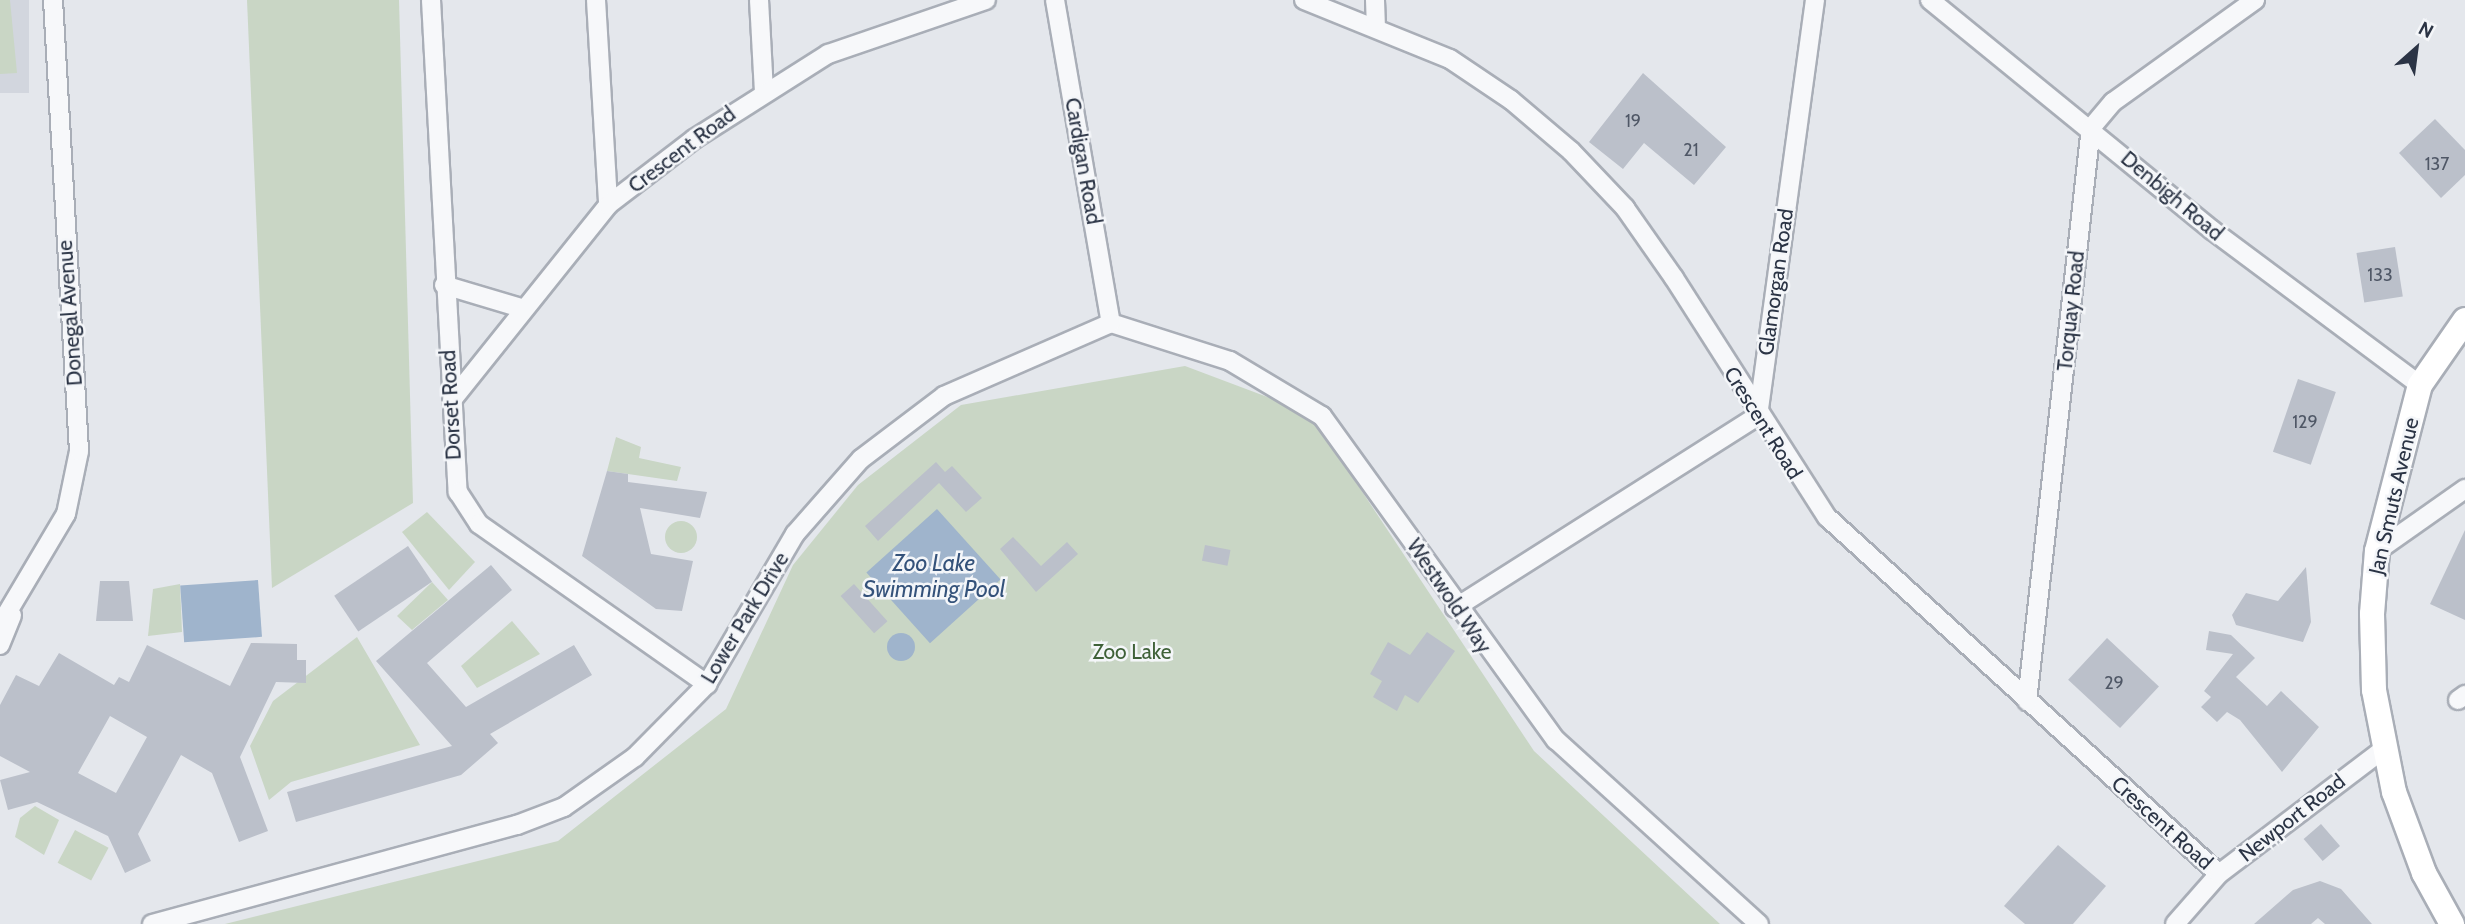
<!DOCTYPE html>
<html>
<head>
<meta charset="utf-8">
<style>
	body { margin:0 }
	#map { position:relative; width:2465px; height:924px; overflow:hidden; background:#e4e7ec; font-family:Cabin,sans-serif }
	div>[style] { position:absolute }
	.built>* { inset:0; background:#d2d6de; transform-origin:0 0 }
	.green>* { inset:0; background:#c9d6c5; transform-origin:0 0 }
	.round { border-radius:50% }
	.water>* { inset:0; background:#9fb4cc; transform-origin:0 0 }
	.building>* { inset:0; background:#bbc0ca; transform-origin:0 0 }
	.roads { filter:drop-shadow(2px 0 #a9aeb7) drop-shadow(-2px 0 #a9aeb7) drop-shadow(0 2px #a9aeb7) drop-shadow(0 -2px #a9aeb7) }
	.street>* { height:18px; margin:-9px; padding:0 9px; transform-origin:9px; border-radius:9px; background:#f7f8fa }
	.secondary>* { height:24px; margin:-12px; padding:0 12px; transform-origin:12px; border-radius:12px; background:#fff }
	span { translate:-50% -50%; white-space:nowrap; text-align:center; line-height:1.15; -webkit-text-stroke:5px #f4f6f9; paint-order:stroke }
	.number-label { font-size:18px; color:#4f5766 }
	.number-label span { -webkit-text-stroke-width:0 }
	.street-label { font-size:21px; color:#2b3445 }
	.park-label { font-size:21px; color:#3f6138 }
	.water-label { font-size:23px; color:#34527a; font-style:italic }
	.north { position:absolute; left:2381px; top:14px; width:70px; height:70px; -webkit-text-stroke:5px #f4f6f9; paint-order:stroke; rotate:28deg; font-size:19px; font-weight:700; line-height:28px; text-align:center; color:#2b3445 }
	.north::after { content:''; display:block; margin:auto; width:24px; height:32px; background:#2b3445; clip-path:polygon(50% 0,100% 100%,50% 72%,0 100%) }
</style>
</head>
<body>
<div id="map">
	<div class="built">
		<div style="left:0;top:0;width:29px;height:93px"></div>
	</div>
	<div class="green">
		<div style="clip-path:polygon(0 0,10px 0,17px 73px,0 74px)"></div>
		<div style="clip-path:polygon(247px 0,399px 0,413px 503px,272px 588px)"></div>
		<div style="clip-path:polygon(1185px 366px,1310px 413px,1534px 751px,1720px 924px,225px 924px,558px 841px,726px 709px,793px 565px,858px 485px,961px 405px)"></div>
		<div style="clip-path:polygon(616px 437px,641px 447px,639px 458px,681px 467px,677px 481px,607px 471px)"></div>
		<div style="clip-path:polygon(427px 512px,475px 562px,449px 590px,402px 532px)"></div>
		<div class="round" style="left:665px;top:521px;width:32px;height:32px"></div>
		<div style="clip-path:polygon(432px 582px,448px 600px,412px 630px,397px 616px)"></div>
		<div style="clip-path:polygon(180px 584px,182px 632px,148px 636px,153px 589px)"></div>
		<div style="clip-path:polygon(512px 621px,540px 654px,477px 688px,461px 666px)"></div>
		<div style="clip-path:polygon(357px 637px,420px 745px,291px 782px,269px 800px,250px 746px,273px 701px)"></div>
		<div style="clip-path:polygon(35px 806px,59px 820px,44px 855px,15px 837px,20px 818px)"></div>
		<div style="left:75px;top:830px;width:38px;height:37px;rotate:28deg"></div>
	</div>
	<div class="water">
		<div style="left:937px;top:509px;width:95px;height:95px;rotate:48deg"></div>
		<div style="left:258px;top:580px;width:57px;height:78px;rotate:86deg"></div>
		<div class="round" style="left:887px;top:633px;width:28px;height:28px"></div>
	</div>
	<div class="building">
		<div style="clip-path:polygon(1643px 73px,1726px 147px,1694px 185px,1644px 143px,1623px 169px,1589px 142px)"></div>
		<div style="clip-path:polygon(2435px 119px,2465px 150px,2465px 175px,2441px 198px,2399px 153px)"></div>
		<div style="left:2395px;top:247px;width:50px;height:39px;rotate:81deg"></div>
		<div style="left:2298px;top:379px;width:40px;height:77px;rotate:19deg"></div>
		<div style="clip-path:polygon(936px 462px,945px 472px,952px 466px,982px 498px,966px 512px,939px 483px,878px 541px,865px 526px)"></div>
		<div style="clip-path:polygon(607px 471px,628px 474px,628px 482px,707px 492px,700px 518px,640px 508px,651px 554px,693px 561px,682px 611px,656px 609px,582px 556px)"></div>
		<div style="clip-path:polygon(2465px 530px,2465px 620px,2430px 604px)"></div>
		<div style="clip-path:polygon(1013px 537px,1041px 566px,1067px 542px,1078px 554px,1036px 592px,1000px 549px)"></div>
		<div style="left:1205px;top:545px;width:26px;height:16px;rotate:11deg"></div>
		<div style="left:408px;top:546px;width:43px;height:89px;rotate:56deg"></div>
		<div style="clip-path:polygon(491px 565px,512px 590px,427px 663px,466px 707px,574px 645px,592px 675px,490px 734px,498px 743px,461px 775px,296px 822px,287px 792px,452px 746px,376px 661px)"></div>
		<div style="clip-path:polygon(2306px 567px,2311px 622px,2303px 642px,2236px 625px,2232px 615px,2246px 593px,2278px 601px)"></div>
		<div style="clip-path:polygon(100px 581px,129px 581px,133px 621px,96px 621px)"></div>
		<div style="left:854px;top:584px;width:50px;height:18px;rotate:48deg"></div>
		<div style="clip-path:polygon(2209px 631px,2231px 635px,2255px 658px,2236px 677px,2267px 706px,2281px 691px,2319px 727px,2282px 772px,2240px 720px,2227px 712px,2217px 722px,2201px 707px,2211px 697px,2204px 691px,2233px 654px,2206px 650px)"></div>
		<div style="clip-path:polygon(1427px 632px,1455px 651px,1418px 703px,1405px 695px,1397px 711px,1373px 697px,1382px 681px,1370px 674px,1388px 642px,1410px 655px)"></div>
		<div style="left:2107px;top:638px;width:71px;height:57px;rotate:43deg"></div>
		<div style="clip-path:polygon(evenodd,251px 643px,297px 644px,297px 660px,306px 660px,306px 683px,276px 682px,240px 757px,268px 831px,239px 842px,212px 773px,181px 755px,138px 834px,151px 861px,125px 873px,108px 836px,37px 802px,8px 810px,0 780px,30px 772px,0 756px,0 705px,16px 675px,39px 686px,59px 653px,114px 685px,119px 677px,129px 682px,147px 645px,230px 686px,251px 643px,110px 716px,147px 737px,116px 793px,78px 773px,110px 716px)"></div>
		<div style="left:2321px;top:824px;width:29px;height:23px;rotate:49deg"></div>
		<div style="clip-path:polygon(2058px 845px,2106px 886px,2073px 924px,2025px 924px,2004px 906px)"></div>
		<div style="clip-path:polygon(2320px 881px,2341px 889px,2372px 924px,2325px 924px,2318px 918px,2311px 924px,2254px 924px,2293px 890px)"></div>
	</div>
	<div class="roads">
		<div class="street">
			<div style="left:431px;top:0;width:493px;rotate:86.9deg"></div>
			<div style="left:458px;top:492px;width:38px;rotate:57deg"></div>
			<div style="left:479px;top:524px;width:279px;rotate:35.1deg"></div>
			<div style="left:596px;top:0;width:205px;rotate:86.6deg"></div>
			<div style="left:759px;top:0;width:91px;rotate:86.9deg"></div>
			<div style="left:1055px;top:0;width:328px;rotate:80.2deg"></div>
			<div style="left:1304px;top:0;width:157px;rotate:22deg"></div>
			<div style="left:1450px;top:59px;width:73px;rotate:33.9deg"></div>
			<div style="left:1511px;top:100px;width:79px;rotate:40.4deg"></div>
			<div style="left:1571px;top:151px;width:79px;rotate:46.5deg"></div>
			<div style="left:1625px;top:208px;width:85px;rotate:55deg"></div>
			<div style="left:1674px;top:278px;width:284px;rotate:57.4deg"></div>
			<div style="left:1827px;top:517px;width:530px;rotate:42.32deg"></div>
			<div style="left:1375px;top:0;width:26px;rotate:88deg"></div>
			<div style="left:1930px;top:0;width:364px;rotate:39.2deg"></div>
			<div style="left:2212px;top:230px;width:259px;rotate:36.7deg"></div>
			<div style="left:444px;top:285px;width:80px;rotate:16.6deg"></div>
			<div style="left:1111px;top:323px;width:125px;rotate:17.7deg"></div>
			<div style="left:1230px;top:361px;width:107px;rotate:30.9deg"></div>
			<div style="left:1322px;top:416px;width:400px;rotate:54.2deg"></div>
			<div style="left:1556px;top:740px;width:274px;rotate:42.2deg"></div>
			<div style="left:452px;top:400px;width:250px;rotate:-51.3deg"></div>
			<div style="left:608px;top:205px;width:108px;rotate:-37.5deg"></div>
			<div style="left:694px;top:139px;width:159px;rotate:-32.4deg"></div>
			<div style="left:828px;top:54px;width:167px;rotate:-18.9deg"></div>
			<div style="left:2377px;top:551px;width:108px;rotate:-35.2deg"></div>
			<div style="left:1455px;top:608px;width:359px;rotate:-32.4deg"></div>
			<div style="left:1758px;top:416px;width:420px;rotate:-82.2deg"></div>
			<div style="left:0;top:625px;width:129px;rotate:-59.3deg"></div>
			<div style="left:66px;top:514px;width:64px;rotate:-78.3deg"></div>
			<div style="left:79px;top:451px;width:452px;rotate:-93.3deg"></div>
			<div style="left:0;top:645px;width:32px;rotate:-68deg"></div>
			<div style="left:2458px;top:700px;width:9px;rotate:-36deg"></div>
			<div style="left:2027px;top:701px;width:577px;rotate:-83.63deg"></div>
			<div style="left:2091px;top:128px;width:34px;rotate:-50deg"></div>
			<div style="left:2113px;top:102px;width:175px;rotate:-35.7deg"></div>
			<div style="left:152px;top:924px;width:378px;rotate:-15.2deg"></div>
			<div style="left:517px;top:825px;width:50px;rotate:-21deg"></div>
			<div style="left:564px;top:807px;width:87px;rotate:-35.2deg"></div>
			<div style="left:635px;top:757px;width:103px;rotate:-45.4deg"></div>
			<div style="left:707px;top:684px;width:174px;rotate:-59.6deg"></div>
			<div style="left:795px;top:534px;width:100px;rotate:-48.7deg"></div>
			<div style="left:861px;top:459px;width:104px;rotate:-37.2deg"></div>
			<div style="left:944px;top:396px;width:182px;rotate:-23.6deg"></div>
			<div style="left:2175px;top:924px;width:67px;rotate:-48.7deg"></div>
			<div style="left:2219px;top:874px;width:208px;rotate:-37.2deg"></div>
		</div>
		<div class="secondary">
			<div style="left:2452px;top:924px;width:58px;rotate:-118.8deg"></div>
			<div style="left:2424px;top:873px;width:86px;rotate:-110.3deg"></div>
			<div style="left:2394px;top:792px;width:104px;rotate:-101.1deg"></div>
			<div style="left:2374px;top:690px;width:76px;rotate:-91.5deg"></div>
			<div style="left:2372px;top:614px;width:63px;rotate:-85.5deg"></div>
			<div style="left:2377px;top:551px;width:171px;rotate:-75.5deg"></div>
			<div style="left:2420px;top:385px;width:79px;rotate:-55.3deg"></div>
		</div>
	</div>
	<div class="number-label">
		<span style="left:1633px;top:121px">19</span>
		<span style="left:1691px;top:150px">21</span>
		<span style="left:2437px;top:164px">137</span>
		<span style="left:2380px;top:275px">133</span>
		<span style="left:2305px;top:422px">129</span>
		<span style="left:2114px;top:683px">29</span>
	</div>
	<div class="street-label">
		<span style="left:682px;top:150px;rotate:-37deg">Crescent Road</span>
		<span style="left:1083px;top:161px;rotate:80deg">Cardigan Road</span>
		<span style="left:2172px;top:196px;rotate:40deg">Denbigh Road</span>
		<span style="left:1776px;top:282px;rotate:-82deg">Glamorgan Road</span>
		<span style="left:2071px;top:311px;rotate:-84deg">Torquay Road</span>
		<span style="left:70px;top:313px;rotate:-94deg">Donegal Avenue</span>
		<span style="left:451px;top:405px;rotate:-93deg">Dorset Road</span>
		<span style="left:1763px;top:423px;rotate:58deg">Crescent Road</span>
		<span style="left:2394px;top:496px;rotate:-77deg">Jan Smuts Avenue</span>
		<span style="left:1449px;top:596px;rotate:56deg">Westwold Way</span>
		<span style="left:745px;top:618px;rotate:-59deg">Lower Park Drive</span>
		<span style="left:2292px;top:818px;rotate:-38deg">Newport Road</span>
		<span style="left:2162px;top:823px;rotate:42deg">Crescent Road</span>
	</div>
	<div class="park-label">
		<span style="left:1132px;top:652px">Zoo Lake</span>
	</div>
	<div class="water-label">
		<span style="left:934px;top:576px">Zoo Lake<br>Swimming Pool</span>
	</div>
	<div class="north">N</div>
</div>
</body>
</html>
